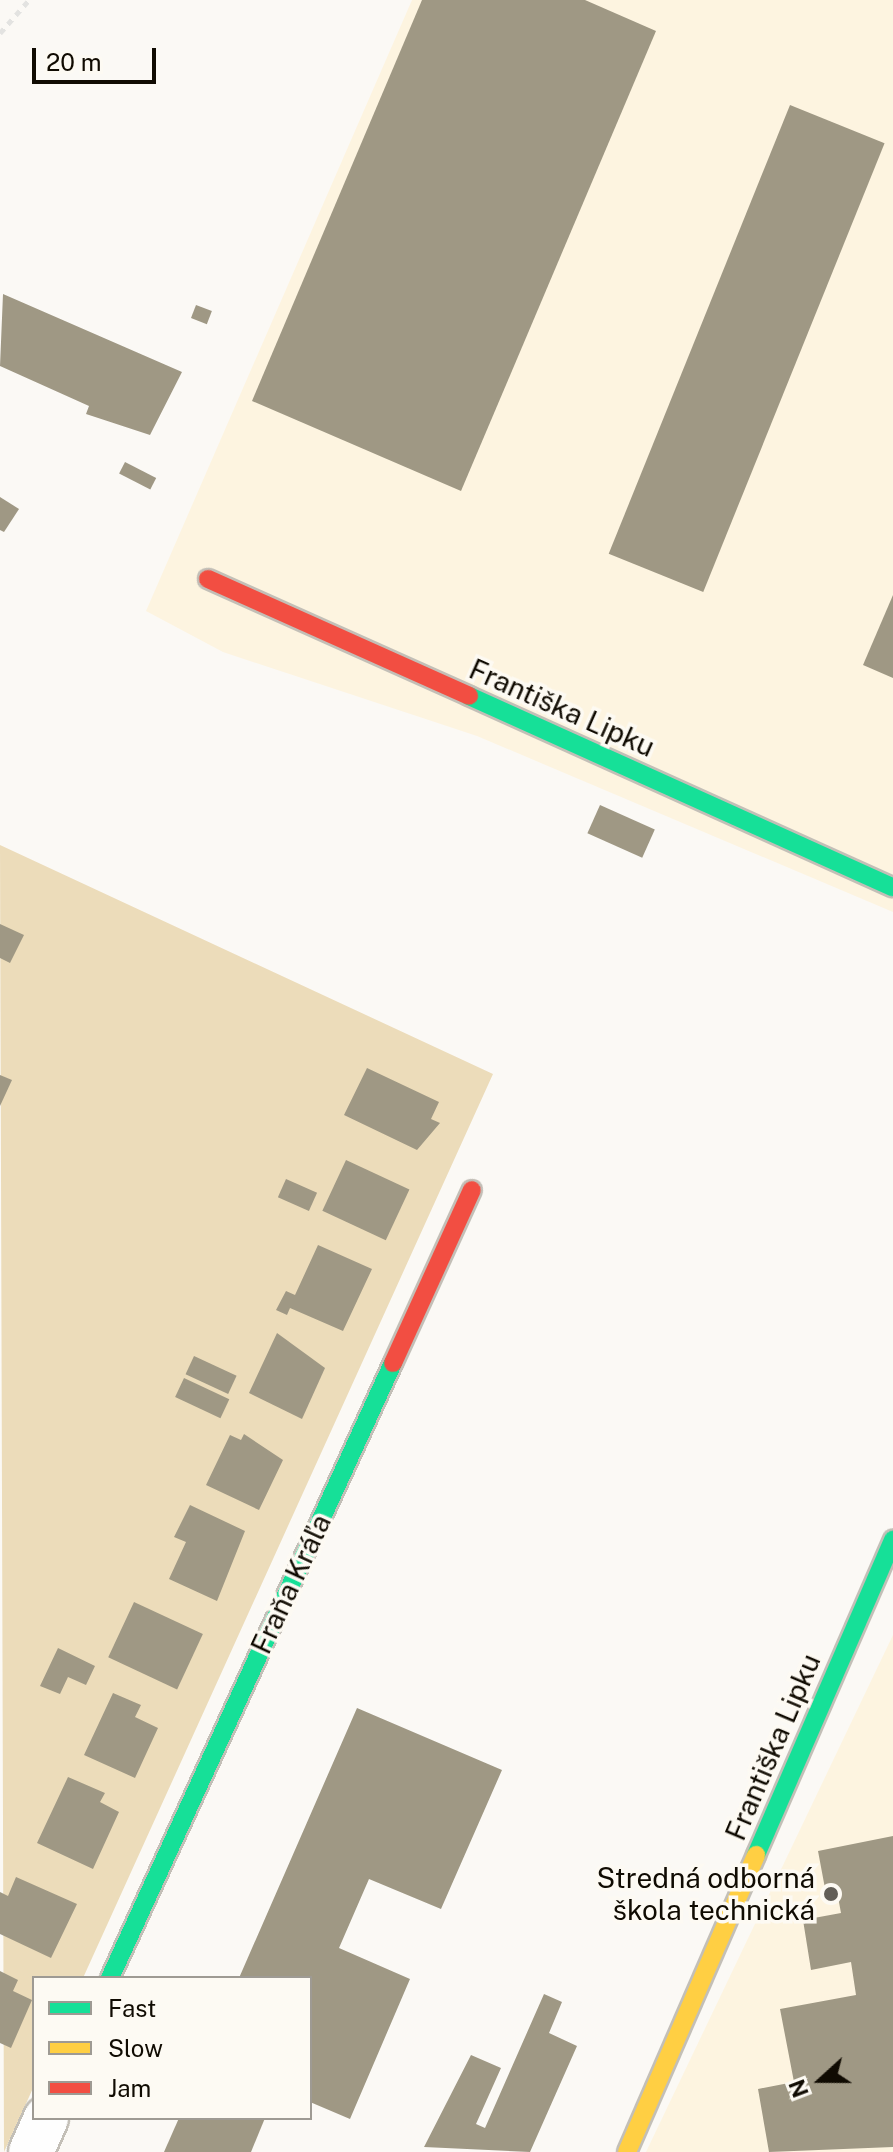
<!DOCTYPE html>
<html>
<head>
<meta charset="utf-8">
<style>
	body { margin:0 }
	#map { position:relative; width:893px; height:2152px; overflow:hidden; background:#fbf9f5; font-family:"Public Sans",sans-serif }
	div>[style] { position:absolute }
	.built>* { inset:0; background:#fdf4e0 }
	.green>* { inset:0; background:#ecdcba }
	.building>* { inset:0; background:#9f9884; transform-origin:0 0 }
	.path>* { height:5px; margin-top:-2.5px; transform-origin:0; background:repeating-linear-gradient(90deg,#e3e3e1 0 6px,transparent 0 12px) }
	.roads { filter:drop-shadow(2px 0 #c3bfb7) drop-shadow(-2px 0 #c3bfb7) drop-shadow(0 2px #c3bfb7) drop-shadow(0 -2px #c3bfb7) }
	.street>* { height:44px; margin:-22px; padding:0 22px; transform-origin:22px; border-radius:22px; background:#fefefe }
	.fast>* { height:18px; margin:-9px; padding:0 9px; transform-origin:9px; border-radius:9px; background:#16e098 }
	.slow>* { height:18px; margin:-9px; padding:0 9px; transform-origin:9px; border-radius:9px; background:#ffcf43 }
	.jam>* { height:18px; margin:-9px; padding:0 9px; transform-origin:9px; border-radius:9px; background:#f24e42 }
	.dots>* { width:22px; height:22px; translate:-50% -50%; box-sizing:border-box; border:4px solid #fdfaf3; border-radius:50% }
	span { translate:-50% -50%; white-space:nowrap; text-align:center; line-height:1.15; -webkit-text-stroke:7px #fdfaf3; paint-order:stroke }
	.street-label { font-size:28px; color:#100b02 }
	.poi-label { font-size:28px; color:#100b02 }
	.right { translate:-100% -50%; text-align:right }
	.legend { position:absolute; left:32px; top:1976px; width:280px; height:144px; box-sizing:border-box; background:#fdfaf3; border:2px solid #9e9a93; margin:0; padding:10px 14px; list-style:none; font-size:24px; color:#100b02 }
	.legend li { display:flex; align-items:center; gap:16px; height:40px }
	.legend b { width:40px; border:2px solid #9e9a93 }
	.north { position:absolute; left:781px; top:2040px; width:80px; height:80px; -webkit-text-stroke:6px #fdfaf3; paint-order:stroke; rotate:249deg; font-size:22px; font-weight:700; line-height:32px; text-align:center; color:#100b02 }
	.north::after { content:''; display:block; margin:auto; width:28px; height:36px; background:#100b02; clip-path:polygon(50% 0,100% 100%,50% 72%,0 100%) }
	.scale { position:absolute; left:32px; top:48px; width:124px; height:36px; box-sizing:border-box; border:4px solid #100b02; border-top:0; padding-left:10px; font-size:24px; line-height:28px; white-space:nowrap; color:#100b02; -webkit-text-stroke:6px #fdfaf3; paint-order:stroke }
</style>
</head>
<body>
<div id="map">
	<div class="built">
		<div style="clip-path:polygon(412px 0,893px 0,893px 912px,477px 736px,223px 652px,146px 611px)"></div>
		<div style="clip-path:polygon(893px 1635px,893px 2152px,646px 2152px)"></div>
	</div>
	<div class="green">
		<div style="clip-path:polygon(0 845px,493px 1074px,83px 1978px,34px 1978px,34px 2086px,4px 2152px)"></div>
	</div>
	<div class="building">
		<div style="clip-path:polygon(422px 0,585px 0,656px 31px,461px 491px,252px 401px)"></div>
		<div style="left:790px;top:105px;width:102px;height:484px;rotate:22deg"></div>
		<div style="clip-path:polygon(3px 294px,182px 372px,150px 435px,86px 414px,89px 406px,0 366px)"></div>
		<div style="left:196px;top:305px;width:17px;height:14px;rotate:21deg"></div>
		<div style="left:125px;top:462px;width:35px;height:13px;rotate:27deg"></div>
		<div style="clip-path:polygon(0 497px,19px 509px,4px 532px,0 530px)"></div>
		<div style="clip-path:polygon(893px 595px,893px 678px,863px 665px)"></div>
		<div style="left:600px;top:805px;width:60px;height:31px;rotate:24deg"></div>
		<div style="clip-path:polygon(0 924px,24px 935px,10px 963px,0 958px)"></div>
		<div style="clip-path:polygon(367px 1068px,439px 1102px,431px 1119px,440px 1123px,417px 1150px,344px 1115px)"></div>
		<div style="clip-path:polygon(0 1075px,12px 1080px,0 1106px)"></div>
		<div style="left:346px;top:1160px;width:70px;height:56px;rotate:25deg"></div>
		<div style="left:286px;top:1179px;width:34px;height:20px;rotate:24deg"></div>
		<div style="clip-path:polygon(318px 1245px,372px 1269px,343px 1331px,290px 1308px,287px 1315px,276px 1310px,286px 1291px,295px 1295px)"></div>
		<div style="clip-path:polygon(277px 1333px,325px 1368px,302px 1419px,249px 1393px)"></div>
		<div style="left:194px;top:1356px;width:47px;height:20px;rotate:25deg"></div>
		<div style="left:184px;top:1378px;width:50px;height:21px;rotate:25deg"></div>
		<div style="clip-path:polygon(244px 1434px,283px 1460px,259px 1510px,206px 1485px,230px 1435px,241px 1440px)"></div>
		<div style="clip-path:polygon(190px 1505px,245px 1531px,217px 1601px,169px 1579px,186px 1542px,174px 1537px)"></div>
		<div style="left:134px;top:1602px;width:76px;height:61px;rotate:25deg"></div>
		<div style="clip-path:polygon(58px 1648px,95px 1666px,86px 1685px,68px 1677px,60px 1694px,40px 1686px)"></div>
		<div style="clip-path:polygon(113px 1693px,141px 1705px,135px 1717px,158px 1728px,135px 1778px,84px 1755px)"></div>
		<div style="clip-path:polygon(357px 1708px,502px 1770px,441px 1909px,369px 1879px,339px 1948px,410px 1979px,350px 2119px,310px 2102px,310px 1978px,239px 1978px)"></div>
		<div style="clip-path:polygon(68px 1777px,105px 1793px,100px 1802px,119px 1812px,93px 1869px,37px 1843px)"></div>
		<div style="clip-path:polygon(893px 1836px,893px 2147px,769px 2152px,758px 2089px,794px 2082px,780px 2009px,856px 1995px,851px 1962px,811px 1970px,803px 1920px,841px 1913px,838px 1897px,827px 1899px,818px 1851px)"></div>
		<div style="clip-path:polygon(16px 1877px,77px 1904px,51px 1958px,0 1934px,0 1892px,8px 1896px)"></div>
		<div style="clip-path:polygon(0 1971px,18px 1980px,13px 1991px,32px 2000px,11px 2048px,0 2043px)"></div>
		<div style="clip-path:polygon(544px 1994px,562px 2002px,549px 2033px,577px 2046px,530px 2152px,424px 2147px,471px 2055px,501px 2068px,476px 2124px,485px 2128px)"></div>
		<div style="clip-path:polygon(179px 2118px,265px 2118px,251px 2152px,164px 2152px)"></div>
	</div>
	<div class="path">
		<div style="left:0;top:33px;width:44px;rotate:-48.7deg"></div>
	</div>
	<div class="roads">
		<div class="street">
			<div style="left:31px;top:2152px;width:37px;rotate:-66deg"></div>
		</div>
		<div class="fast">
			<div style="left:469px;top:696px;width:465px;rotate:24.3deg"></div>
			<div style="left:756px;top:1855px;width:344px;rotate:-66.5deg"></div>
			<div style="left:110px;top:1978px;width:677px;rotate:-65.29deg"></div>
		</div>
		<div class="slow">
			<div style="left:627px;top:2152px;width:324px;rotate:-66.5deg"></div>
		</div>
		<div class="jam">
			<div style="left:208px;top:579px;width:286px;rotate:24.1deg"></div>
			<div style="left:393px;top:1363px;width:190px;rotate:-65.5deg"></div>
		</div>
	</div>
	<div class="dots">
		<div style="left:831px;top:1894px;background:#625e57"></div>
	</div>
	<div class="street-label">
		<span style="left:562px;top:708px;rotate:24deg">Františka Lipku</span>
		<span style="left:291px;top:1584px;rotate:-65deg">Fraňa Kráľa</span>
		<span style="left:773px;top:1747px;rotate:-67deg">Františka Lipku</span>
	</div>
	<div class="poi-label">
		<span class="right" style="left:815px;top:1894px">Stredná odborná<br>škola technická</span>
	</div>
	<ul class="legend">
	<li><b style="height:10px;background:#16e098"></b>Fast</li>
	<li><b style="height:10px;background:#ffcf43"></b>Slow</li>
	<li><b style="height:10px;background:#f24e42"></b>Jam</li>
	</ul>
	<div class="north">N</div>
	<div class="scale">20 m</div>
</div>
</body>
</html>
